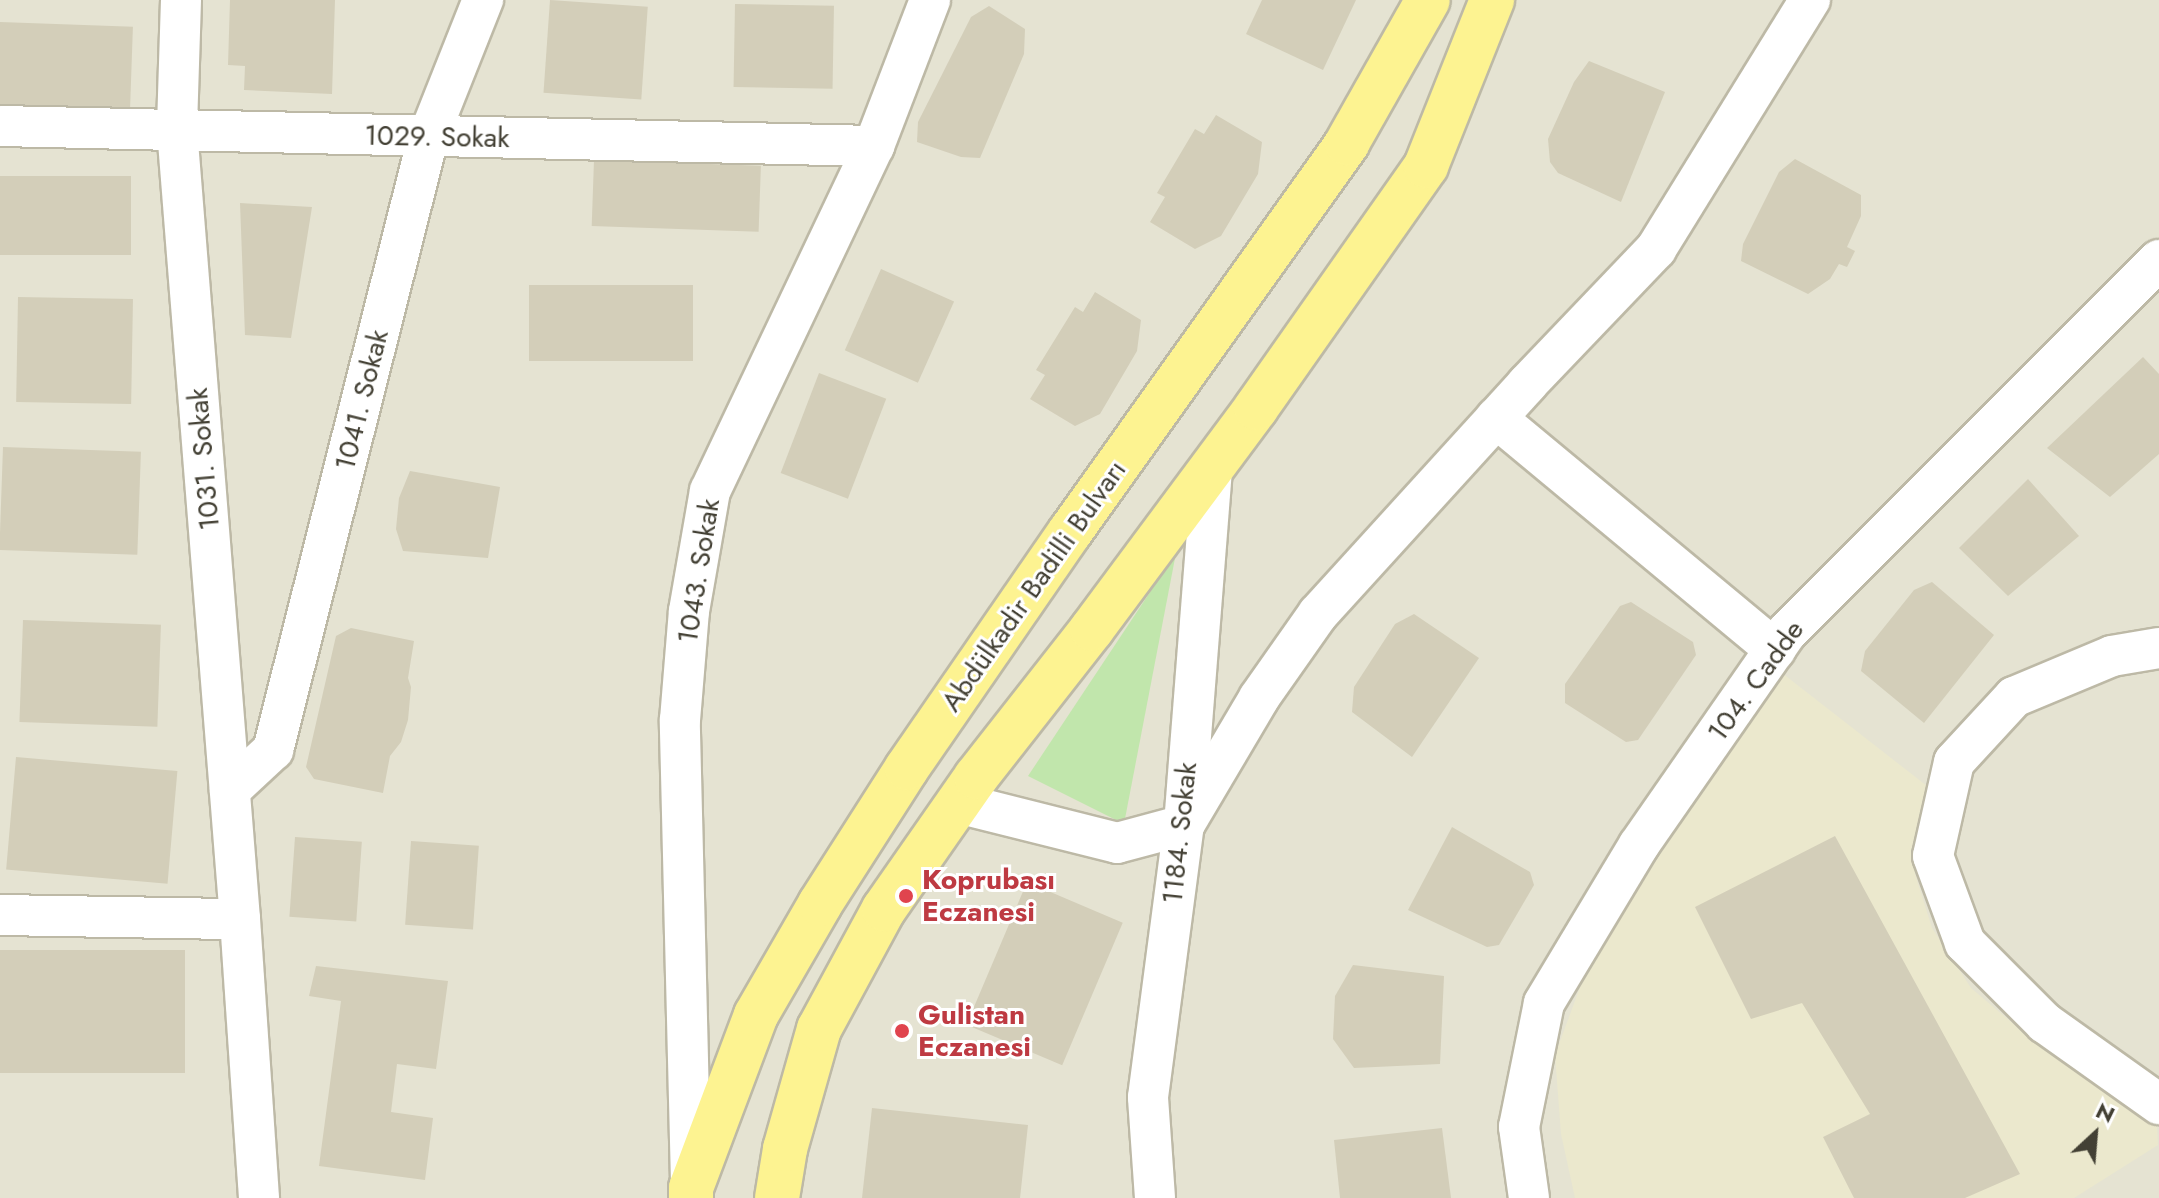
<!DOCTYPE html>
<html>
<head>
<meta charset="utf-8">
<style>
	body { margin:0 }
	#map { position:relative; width:2159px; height:1198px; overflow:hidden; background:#f2f0e3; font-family:Jost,sans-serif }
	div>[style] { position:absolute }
	.residential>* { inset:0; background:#e5e3d2; transform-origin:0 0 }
	.education>* { inset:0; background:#ebe8cd }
	.green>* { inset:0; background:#c1e6ac }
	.building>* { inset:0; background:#d3ceb9; transform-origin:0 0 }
	.roads { filter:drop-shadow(2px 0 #bdb9a6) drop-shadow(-2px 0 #bdb9a6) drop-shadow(0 2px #bdb9a6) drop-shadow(0 -2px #bdb9a6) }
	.minor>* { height:40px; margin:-20px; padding:0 20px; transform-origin:20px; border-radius:20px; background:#fff }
	.major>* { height:44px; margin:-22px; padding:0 22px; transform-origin:22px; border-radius:22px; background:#fdf391 }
	.dots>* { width:22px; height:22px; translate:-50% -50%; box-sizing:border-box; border:4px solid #fff; border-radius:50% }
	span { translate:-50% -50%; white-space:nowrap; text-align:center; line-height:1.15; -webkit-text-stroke:6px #fff; paint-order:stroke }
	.street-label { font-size:28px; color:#434034 }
	.health-label { font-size:28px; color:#be3a42; font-weight:700 }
	.left { translate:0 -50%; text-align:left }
	.north { position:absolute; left:2055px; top:1094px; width:80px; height:80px; -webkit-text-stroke:6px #fff; paint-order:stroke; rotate:26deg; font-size:22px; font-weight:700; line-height:32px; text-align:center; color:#434034 }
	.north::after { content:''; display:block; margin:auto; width:28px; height:36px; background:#434034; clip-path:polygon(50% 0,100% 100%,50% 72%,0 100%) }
</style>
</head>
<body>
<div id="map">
	<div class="residential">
		<div style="left:0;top:0;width:2159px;height:1198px"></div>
	</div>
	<div class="education">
		<div style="clip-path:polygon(1782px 673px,1927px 786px,1918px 824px,1915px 874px,1932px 928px,1971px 988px,2036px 1043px,2157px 1125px,2158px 1145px,2074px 1198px,1575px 1198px,1561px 1134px,1555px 1055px,1583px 979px,1630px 895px)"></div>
	</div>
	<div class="green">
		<div style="clip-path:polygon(1176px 553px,1124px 824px,1028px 776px)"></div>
	</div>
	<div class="building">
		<div style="clip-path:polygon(230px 0,335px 0,332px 94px,244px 90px,245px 66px,228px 65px)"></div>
		<div style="left:550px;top:0;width:98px;height:93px;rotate:4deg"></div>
		<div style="clip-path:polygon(1262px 0,1356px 0,1323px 70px,1246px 34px)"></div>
		<div style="left:735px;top:4px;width:99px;height:83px;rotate:1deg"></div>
		<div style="clip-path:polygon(989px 6px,1025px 29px,1024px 54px,980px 158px,961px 157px,917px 142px,918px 122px,971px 17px)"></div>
		<div style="left:0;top:22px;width:133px;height:91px;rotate:2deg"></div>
		<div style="clip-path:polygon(1589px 61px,1665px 92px,1621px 202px,1558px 173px,1550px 162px,1548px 139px,1574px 82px)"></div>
		<div style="clip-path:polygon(1216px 115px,1262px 142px,1258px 174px,1221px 236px,1195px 249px,1150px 222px,1165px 197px,1157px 193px,1195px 129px,1204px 134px)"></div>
		<div style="clip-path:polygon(1795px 159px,1861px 195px,1861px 216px,1847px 247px,1855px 251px,1847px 267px,1839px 264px,1830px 279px,1808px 294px,1741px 261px,1743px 244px,1779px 172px)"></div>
		<div style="left:594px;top:160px;width:167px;height:66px;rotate:2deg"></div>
		<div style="left:0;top:176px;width:131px;height:79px"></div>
		<div style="clip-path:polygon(240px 203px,312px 207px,291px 338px,245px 335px)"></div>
		<div style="left:881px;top:269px;width:80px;height:89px;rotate:24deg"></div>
		<div style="left:529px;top:285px;width:164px;height:76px"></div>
		<div style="clip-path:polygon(1095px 292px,1141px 320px,1137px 351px,1100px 414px,1075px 426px,1030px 399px,1045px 375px,1036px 370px,1075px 307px,1083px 312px)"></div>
		<div style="left:18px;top:297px;width:115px;height:105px;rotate:1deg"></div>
		<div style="clip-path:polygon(2143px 357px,2159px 374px,2159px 454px,2110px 497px,2047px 448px)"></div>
		<div style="left:819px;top:373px;width:72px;height:107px;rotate:21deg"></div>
		<div style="left:3px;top:447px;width:138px;height:103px;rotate:2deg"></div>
		<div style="clip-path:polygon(410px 471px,500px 487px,488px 558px,403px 551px,396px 529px,399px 498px)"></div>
		<div style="clip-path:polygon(2028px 479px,2079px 536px,2008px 596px,1959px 548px)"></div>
		<div style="clip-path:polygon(1932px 582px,1994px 635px,1924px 723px,1861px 671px,1865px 651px,1914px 590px)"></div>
		<div style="clip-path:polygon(1631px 602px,1693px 642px,1696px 655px,1638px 740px,1626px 742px,1565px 703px,1565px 684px,1620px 606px)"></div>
		<div style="clip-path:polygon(1414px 614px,1479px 658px,1412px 757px,1352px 712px,1354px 687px,1395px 624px)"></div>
		<div style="left:23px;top:620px;width:138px;height:102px;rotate:2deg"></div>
		<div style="clip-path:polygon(351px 628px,414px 641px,408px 678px,411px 687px,408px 720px,401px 742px,390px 756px,383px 793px,314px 779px,306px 767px,336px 636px)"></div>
		<div style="left:16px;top:757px;width:162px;height:113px;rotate:5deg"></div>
		<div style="clip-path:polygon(1452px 827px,1530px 872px,1534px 885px,1499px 945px,1487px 947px,1408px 910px)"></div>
		<div style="clip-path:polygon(1835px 836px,2020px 1174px,1965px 1198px,1854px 1198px,1823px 1137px,1870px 1114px,1802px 1003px,1751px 1019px,1695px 907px)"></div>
		<div style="left:295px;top:837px;width:67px;height:80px;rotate:4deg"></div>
		<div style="left:411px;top:841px;width:68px;height:84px;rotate:4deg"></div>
		<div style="left:1027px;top:882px;width:104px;height:155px;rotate:23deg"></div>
		<div style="left:185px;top:950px;width:123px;height:185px;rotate:90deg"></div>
		<div style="clip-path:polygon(1353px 965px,1444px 976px,1440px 1064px,1354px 1068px,1333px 1039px,1335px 996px)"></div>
		<div style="clip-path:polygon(316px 966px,448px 981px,436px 1069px,397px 1064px,391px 1112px,433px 1118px,425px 1180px,319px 1166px,341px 1001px,309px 996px)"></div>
		<div style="clip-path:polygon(872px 1108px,1028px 1125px,1020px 1198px,862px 1198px)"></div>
		<div style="clip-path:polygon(1442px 1128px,1451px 1198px,1340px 1198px,1334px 1140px)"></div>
	</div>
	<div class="roads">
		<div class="minor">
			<div style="left:181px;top:0;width:129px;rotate:91.8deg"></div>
			<div style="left:177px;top:129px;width:793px;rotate:85.44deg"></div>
			<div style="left:240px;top:919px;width:280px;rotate:86.1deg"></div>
			<div style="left:0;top:126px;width:874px;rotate:1.31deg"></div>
			<div style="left:1496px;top:418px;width:363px;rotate:39.7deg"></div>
			<div style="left:2159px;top:648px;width:48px;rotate:170.3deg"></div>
			<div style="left:2112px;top:656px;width:106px;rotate:157.3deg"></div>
			<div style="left:2014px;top:697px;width:88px;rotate:132.7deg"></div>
			<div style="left:1954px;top:762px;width:96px;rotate:102.6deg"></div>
			<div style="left:1933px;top:856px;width:93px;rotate:69.8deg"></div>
			<div style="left:1965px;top:943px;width:113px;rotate:45deg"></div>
			<div style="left:2045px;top:1023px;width:140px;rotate:35.4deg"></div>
			<div style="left:230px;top:790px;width:59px;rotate:-42.9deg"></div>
			<div style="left:273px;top:750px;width:631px;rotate:-75.79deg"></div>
			<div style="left:428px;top:138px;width:149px;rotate:-68.3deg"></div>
			<div style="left:958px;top:803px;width:164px;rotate:14.1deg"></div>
			<div style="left:1117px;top:843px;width:69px;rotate:-15deg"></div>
			<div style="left:1184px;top:825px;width:147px;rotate:-59.4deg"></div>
			<div style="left:1259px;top:698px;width:103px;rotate:-54.9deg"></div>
			<div style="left:1318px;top:614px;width:311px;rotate:-47.7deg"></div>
			<div style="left:1527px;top:384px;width:187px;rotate:-46.3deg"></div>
			<div style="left:1656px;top:249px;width:293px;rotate:-58.3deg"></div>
			<div style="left:0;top:915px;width:240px;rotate:1deg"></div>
			<div style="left:691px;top:1182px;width:462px;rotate:-91.4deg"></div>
			<div style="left:680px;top:720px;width:109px;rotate:-85.3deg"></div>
			<div style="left:689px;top:611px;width:122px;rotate:-80.1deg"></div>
			<div style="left:710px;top:491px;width:382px;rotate:-64.6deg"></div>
			<div style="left:874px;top:146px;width:156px;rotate:-69deg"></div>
			<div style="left:1155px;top:1198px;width:101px;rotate:-94deg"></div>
			<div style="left:1148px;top:1097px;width:274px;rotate:-82.5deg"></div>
			<div style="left:1184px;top:825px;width:359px;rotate:-85.5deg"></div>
			<div style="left:1529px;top:1198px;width:72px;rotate:-98deg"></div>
			<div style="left:1519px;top:1127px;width:126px;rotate:-78.6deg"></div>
			<div style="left:1544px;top:1003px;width:184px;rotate:-59deg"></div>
			<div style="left:1639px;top:845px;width:259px;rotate:-55.2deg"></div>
			<div style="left:1787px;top:632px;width:526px;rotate:-45deg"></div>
		</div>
		<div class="major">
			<div style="left:691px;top:1198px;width:10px;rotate:-90deg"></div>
			<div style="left:691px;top:1188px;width:185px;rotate:-69.4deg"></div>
			<div style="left:756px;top:1015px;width:128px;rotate:-60deg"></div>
			<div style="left:820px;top:904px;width:161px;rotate:-57.4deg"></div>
			<div style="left:907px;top:768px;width:287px;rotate:-55.4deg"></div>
			<div style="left:1070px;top:532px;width:478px;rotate:-54.5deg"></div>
			<div style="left:1347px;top:143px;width:164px;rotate:-60.5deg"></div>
			<div style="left:777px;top:1198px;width:50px;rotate:-80.7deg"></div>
			<div style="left:785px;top:1149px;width:125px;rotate:-74.2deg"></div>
			<div style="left:819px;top:1029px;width:136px;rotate:-61.6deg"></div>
			<div style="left:884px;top:909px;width:161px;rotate:-55.1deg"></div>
			<div style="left:976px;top:777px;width:188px;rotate:-51.9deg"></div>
			<div style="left:1092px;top:629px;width:275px;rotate:-53.4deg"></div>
			<div style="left:1256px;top:408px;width:296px;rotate:-54.9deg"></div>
			<div style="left:1426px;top:166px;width:179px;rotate:-68.3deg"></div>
		</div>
	</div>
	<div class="dots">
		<div style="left:906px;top:896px;background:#e0444e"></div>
		<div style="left:902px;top:1031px;background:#e0444e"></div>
	</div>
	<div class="street-label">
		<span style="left:437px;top:137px;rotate:1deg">1029. Sokak</span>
		<span style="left:362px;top:400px;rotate:-76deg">1041. Sokak</span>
		<span style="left:204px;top:459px;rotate:-95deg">1031. Sokak</span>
		<span style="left:699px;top:571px;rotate:-81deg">1043. Sokak</span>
		<span style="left:1034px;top:586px;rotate:-55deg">Abdülkadir Badilli Bulvarı</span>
		<span style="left:1756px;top:681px;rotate:-54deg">104. Cadde</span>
		<span style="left:1180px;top:833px;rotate:-84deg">1184. Sokak</span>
	</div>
	<div class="health-label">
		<span class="left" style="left:922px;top:896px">Koprubası<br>Eczanesi</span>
		<span class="left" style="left:918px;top:1031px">Gulistan<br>Eczanesi</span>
	</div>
	<div class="north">N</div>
</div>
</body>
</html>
